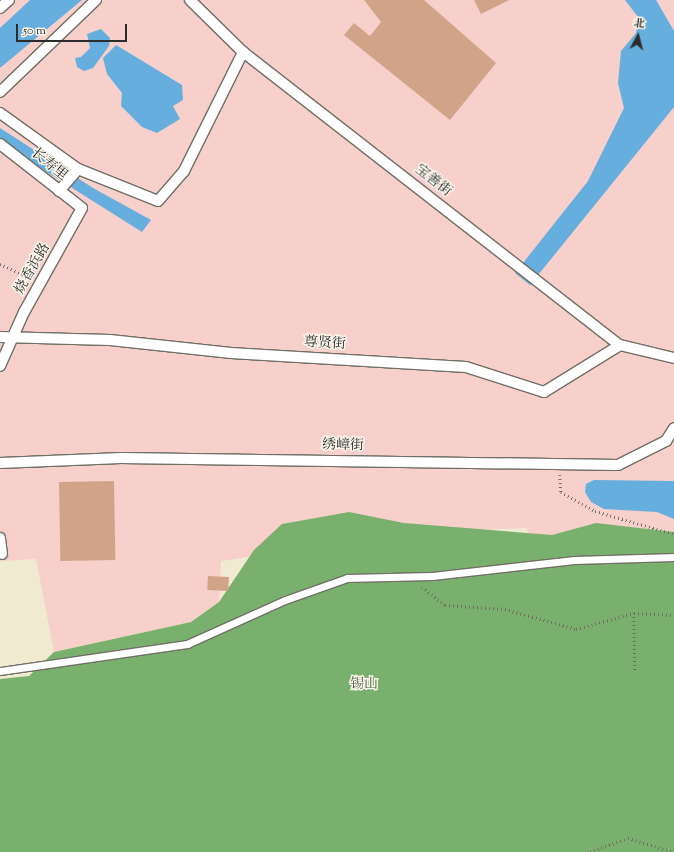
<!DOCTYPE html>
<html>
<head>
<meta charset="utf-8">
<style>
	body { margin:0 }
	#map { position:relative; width:674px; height:852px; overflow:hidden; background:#f0ead1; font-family:"Sorts Mill Goudy","Noto Serif SC",serif }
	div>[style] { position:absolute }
	.built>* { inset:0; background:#f7d0cb }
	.forest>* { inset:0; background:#7ab06e }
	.water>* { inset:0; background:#66aedd }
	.building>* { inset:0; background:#d1a389; transform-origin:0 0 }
	.path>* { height:2.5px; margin-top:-1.25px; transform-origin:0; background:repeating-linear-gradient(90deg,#706e65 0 1px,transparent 0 4px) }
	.roads { filter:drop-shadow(1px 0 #706e65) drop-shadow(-1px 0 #706e65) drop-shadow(0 1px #706e65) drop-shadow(0 -1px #706e65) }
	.service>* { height:7px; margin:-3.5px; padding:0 3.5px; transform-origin:3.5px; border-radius:3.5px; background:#fff }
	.pedestrian>* { height:10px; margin:-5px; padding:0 5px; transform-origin:5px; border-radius:5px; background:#fff }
	span { translate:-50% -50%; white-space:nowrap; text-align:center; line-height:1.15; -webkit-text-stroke:3px #fbf7ec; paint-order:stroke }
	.street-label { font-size:14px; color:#2b2b2b }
	.park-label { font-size:14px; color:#4c5c44 }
	.north { position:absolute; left:618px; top:16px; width:40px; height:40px; -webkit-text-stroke:3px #fbf7ec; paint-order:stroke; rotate:7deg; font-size:11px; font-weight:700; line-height:16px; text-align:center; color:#2b2b2b }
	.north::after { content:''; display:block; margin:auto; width:14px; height:18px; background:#2b2b2b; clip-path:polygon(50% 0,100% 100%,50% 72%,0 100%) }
	.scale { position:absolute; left:16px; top:24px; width:111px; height:18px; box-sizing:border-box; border:2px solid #2b2b2b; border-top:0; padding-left:5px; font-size:12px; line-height:14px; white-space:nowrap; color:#2b2b2b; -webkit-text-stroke:3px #fbf7ec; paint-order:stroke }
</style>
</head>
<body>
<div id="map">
	<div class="built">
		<div style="clip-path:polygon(0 0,674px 0,674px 551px,532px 548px,527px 528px,414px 532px,221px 561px,219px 602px,191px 622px,54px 652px,36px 559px,0 561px)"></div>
	</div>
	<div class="forest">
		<div style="clip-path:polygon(349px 512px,404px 523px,552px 535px,596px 523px,674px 532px,674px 852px,0 852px,0 679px,29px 676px,54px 652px,191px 622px,219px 602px,254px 550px,282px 524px)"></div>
	</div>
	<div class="water">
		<div style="clip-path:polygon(30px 0,82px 0,0 68px,0 28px)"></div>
		<div style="clip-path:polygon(625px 0,656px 0,674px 31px,674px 107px,530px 285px,515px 273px,588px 181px,624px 108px,618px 83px,621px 51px,636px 33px,638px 17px)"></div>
		<div style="clip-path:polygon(101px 29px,110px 38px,109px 46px,93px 68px,84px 71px,77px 67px,75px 58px,81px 57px,90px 48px,87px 34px)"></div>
		<div style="clip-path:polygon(116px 45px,182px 85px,183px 100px,173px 106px,180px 119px,157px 133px,142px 127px,121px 106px,122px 93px,107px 74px,103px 58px)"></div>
		<div style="clip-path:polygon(0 128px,93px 188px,151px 220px,142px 232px,23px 157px,0 138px)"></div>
		<div style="clip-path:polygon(594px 480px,674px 481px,674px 519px,657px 512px,604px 509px,591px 502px,585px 492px,586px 484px)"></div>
	</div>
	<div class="building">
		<div style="clip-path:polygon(364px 0,424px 0,496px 63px,450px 120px,344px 35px,354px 23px,370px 36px,381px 22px)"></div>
		<div style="clip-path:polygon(474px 0,509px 0,481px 14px)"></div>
		<div style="left:114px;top:481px;width:79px;height:55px;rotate:89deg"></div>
		<div style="left:208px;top:576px;width:21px;height:14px;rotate:3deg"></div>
	</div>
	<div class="path">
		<div style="left:0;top:264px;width:33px;rotate:25deg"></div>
		<div style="left:560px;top:475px;width:17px;rotate:87deg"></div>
		<div style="left:561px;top:492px;width:39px;rotate:29deg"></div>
		<div style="left:595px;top:511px;width:82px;rotate:16.2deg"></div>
		<div style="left:422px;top:587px;width:29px;rotate:38deg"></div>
		<div style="left:445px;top:605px;width:60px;rotate:3.8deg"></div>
		<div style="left:505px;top:609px;width:74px;rotate:15.7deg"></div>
		<div style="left:576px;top:629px;width:60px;rotate:-15.4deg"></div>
		<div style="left:634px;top:613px;width:40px;rotate:2.9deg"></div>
		<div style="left:634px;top:613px;width:59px;rotate:89deg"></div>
		<div style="left:590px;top:852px;width:40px;rotate:-20.2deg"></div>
		<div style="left:628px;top:838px;width:47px;rotate:17.3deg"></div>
	</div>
	<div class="roads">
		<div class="service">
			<div style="left:0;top:671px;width:189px;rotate:-8.2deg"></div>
			<div style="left:187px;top:644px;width:107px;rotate:-24.2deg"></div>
			<div style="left:285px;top:600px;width:66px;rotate:-19.5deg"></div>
			<div style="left:347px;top:578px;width:85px;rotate:-1.3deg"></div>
			<div style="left:432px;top:576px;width:143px;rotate:-6.4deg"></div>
			<div style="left:574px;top:560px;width:100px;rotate:-1.7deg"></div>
		</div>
		<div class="pedestrian">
			<div style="left:190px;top:0;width:74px;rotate:44.5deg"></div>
			<div style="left:243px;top:52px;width:477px;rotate:37.9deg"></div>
			<div style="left:620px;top:345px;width:56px;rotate:13.5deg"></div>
			<div style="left:0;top:8px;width:12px;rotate:-42deg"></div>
			<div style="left:0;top:92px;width:133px;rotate:-43.8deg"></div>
			<div style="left:0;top:113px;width:96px;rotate:35.7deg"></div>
			<div style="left:78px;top:169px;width:86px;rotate:21.8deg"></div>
			<div style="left:158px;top:201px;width:40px;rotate:-49deg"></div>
			<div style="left:184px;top:171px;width:133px;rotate:-63.6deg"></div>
			<div style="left:0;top:144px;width:104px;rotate:38deg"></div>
			<div style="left:82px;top:208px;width:119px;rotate:119.1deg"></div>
			<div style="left:24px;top:312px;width:59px;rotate:114deg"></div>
			<div style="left:59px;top:191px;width:29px;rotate:-49deg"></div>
			<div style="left:0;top:337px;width:110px;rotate:1.6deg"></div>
			<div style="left:110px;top:340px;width:122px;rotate:6.1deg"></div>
			<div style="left:231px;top:353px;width:235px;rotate:3.4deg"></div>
			<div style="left:466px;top:367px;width:82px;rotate:17.8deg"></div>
			<div style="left:544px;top:392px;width:89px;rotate:-31.7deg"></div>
			<div style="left:0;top:463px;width:121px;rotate:-2.4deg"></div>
			<div style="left:121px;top:458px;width:497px;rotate:0.8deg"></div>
			<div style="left:618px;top:465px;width:54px;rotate:-26.6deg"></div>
			<div style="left:666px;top:441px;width:15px;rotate:-58deg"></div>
			<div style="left:0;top:538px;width:16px;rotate:83deg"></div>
		</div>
	</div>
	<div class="street-label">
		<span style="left:49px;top:165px;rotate:39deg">长寿里</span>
		<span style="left:433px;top:181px;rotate:38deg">宝善街</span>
		<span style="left:33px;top:269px;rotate:-60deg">烧香浜路</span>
		<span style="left:325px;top:344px;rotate:3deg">尊贤街</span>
		<span style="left:343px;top:446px;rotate:1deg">绣嶂街</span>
	</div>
	<div class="park-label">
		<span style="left:364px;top:685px">锡山</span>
	</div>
	<div class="north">北</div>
	<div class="scale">50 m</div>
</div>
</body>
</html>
